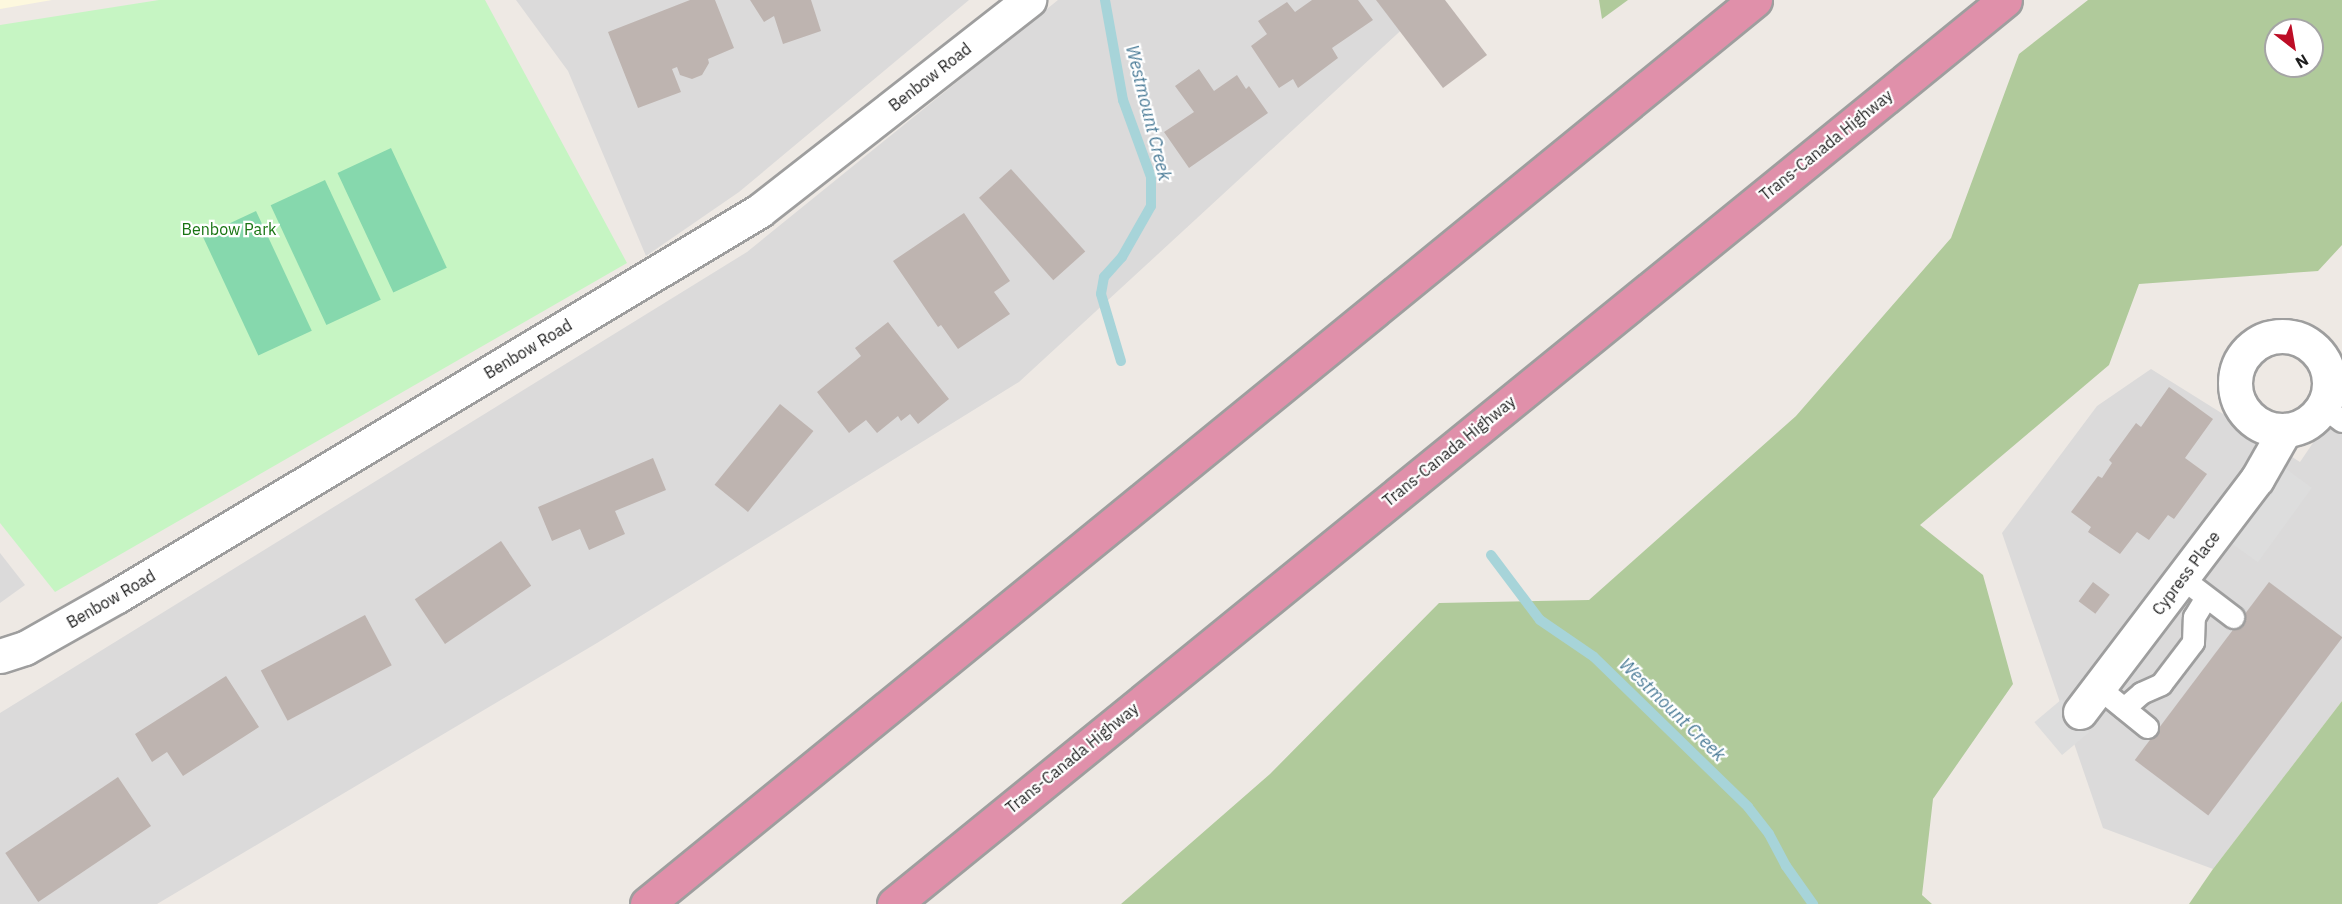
<!DOCTYPE html>
<html>
<head>
<meta charset="utf-8">
<style>
	body { margin:0 }
	#map { position:relative; width:2342px; height:904px; overflow:hidden; background:#eee9e4; font-family:"IBM Plex Sans",sans-serif }
	div>[style] { position:absolute }
	.residential>* { inset:0; background:#dbdada }
	.education>* { inset:0; background:#fdf8de }
	.forest>* { inset:0; background:#b0ca9b }
	.park>* { inset:0; background:#c6f5c3 }
	.pitch>* { inset:0; background:#86d8ad; transform-origin:0 0 }
	.parking>* { inset:0; background:#ddd; transform-origin:0 0 }
	.stream>* { height:10px; margin:-5px; padding:0 5px; transform-origin:5px; border-radius:5px; background:#a7d4d9 }
	.building>* { inset:0; background:#beb4b0; transform-origin:0 0 }
	.roads { filter:drop-shadow(2px 0 #9e9e9e) drop-shadow(-2px 0 #9e9e9e) drop-shadow(0 2px #9e9e9e) drop-shadow(0 -2px #9e9e9e) }
	.service>* { height:21px; margin:-10.5px; padding:0 10.5px; transform-origin:10.5px; border-radius:10.5px; background:#fff }
	.minor>* { height:33px; margin:-16.5px; padding:0 16.5px; transform-origin:16.5px; border-radius:16.5px; background:#fff }
	.minor>.ring { margin:-16.5px; padding:0; box-sizing:content-box; background:none; border:33px solid #fff; border-radius:50% }
	.motorway>* { height:33px; margin:-16.5px; padding:0 16.5px; transform-origin:16.5px; border-radius:16.5px; background:#e090aa }
	span { translate:-50% -50%; white-space:nowrap; text-align:center; line-height:1.15; -webkit-text-stroke:4.5px #fff; paint-order:stroke }
	.street-label { font-size:16px; color:#1d1d1d }
	.park-label { font-size:16px; color:#187412 }
	.water-label { font-size:18px; color:#4a7b97; font-style:italic }
	.north { position:absolute; left:2264px; top:18px; width:60px; height:60px; box-sizing:border-box; background:#fff; border:2px solid #a5a5a5; border-radius:50%; rotate:149deg; font-size:16px; font-weight:700; line-height:24px; text-align:center; color:#1d1d1d }
	.north::after { content:''; display:block; margin:auto; width:21px; height:27px; background:#bd0d26; clip-path:polygon(50% 0,100% 100%,50% 72%,0 100%) }
</style>
</head>
<body>
<div id="map">
	<div class="residential">
		<div style="clip-path:polygon(516px 0,969px 0,739px 192px,646px 256px,568px 71px)"></div>
		<div style="clip-path:polygon(1058px 0,1434px 0,1019px 382px,597px 643px,157px 904px,0 904px,0 713px,747px 252px)"></div>
		<div style="clip-path:polygon(2151px 369px,2300px 462px,2342px 400px,2342px 701px,2213px 869px,2103px 828px,2002px 533px,2097px 406px)"></div>
		<div style="clip-path:polygon(0 553px,25px 585px,0 603px)"></div>
	</div>
	<div class="education">
		<div style="clip-path:polygon(0 0,52px 0,0 9px)"></div>
	</div>
	<div class="forest">
		<div style="clip-path:polygon(1599px 0,1628px 0,1602px 19px)"></div>
		<div style="clip-path:polygon(evenodd,2088px 0,2342px 0,2342px 245px,2318px 271px,2139px 284px,2109px 365px,1920px 525px,1983px 575px,2013px 684px,1933px 799px,1922px 895px,1932px 904px,1121px 904px,1270px 774px,1439px 603px,1589px 600px,1796px 416px,1951px 238px,2019px 54px,2088px 0,2276px 30px,2312px 30px,2312px 66px,2276px 66px,2276px 30px)"></div>
		<div style="clip-path:polygon(2342px 701px,2342px 904px,2189px 904px,2213px 869px)"></div>
	</div>
	<div class="park">
		<div style="clip-path:polygon(159px 0,485px 0,627px 263px,55px 592px,0 523px,0 25px)"></div>
	</div>
	<div class="pitch">
		<div style="left:391px;top:148px;width:132px;height:59px;rotate:65deg"></div>
		<div style="left:325px;top:180px;width:132px;height:60px;rotate:65deg"></div>
		<div style="left:256px;top:211px;width:132px;height:59px;rotate:65deg"></div>
	</div>
	<div class="parking">
		<div style="left:2286px;top:469px;width:32px;height:92px;rotate:36deg"></div>
		<div style="left:2062px;top:699px;width:43px;height:36px;rotate:50deg"></div>
	</div>
	<div class="stream">
		<div style="left:1105px;top:0;width:102px;rotate:79.8deg"></div>
		<div style="left:1123px;top:100px;width:82px;rotate:70deg"></div>
		<div style="left:1151px;top:177px;width:29px;rotate:90deg"></div>
		<div style="left:1151px;top:206px;width:59px;rotate:119.6deg"></div>
		<div style="left:1122px;top:257px;width:27px;rotate:132deg"></div>
		<div style="left:1104px;top:277px;width:17px;rotate:100deg"></div>
		<div style="left:1101px;top:294px;width:70px;rotate:73.4deg"></div>
		<div style="left:1491px;top:555px;width:81px;rotate:53deg"></div>
		<div style="left:1540px;top:620px;width:65px;rotate:34.4deg"></div>
		<div style="left:1594px;top:657px;width:215px;rotate:44.2deg"></div>
		<div style="left:1748px;top:807px;width:34px;rotate:52deg"></div>
		<div style="left:1769px;top:834px;width:36px;rotate:62deg"></div>
		<div style="left:1786px;top:866px;width:47px;rotate:54.6deg"></div>
	</div>
	<div class="building">
		<div style="clip-path:polygon(690px 0,715px 0,734px 48px,708px 59px,709px 63px,702px 75px,692px 79px,680px 75px,677px 67px,672px 69px,681px 92px,638px 108px,608px 32px)"></div>
		<div style="clip-path:polygon(750px 0,811px 0,821px 31px,783px 44px,774px 16px,764px 22px)"></div>
		<div style="clip-path:polygon(1312px 0,1358px 0,1373px 20px,1332px 48px,1338px 58px,1298px 88px,1293px 79px,1279px 88px,1251px 46px,1267px 34px,1258px 21px,1287px 2px,1295px 12px)"></div>
		<div style="clip-path:polygon(1376px 0,1445px 0,1487px 55px,1443px 88px)"></div>
		<div style="clip-path:polygon(1199px 69px,1214px 91px,1237px 75px,1246px 89px,1249px 86px,1268px 113px,1189px 168px,1164px 132px,1194px 112px,1175px 86px)"></div>
		<div style="left:1011px;top:169px;width:111px;height:43px;rotate:48deg"></div>
		<div style="clip-path:polygon(964px 213px,1010px 281px,994px 292px,1010px 314px,958px 349px,941px 325px,938px 327px,893px 261px)"></div>
		<div style="clip-path:polygon(888px 322px,949px 399px,918px 424px,910px 414px,901px 421px,898px 416px,877px 433px,866px 420px,849px 433px,817px 392px,861px 356px,855px 348px)"></div>
		<div style="clip-path:polygon(2169px 387px,2213px 419px,2185px 458px,2207px 474px,2174px 519px,2168px 515px,2149px 540px,2137px 532px,2120px 554px,2088px 532px,2091px 527px,2071px 512px,2098px 476px,2102px 478px,2112px 463px,2109px 460px,2136px 423px,2141px 427px)"></div>
		<div style="left:780px;top:404px;width:43px;height:104px;rotate:39deg"></div>
		<div style="clip-path:polygon(653px 458px,666px 490px,615px 511px,625px 534px,589px 550px,580px 529px,552px 541px,538px 507px)"></div>
		<div style="left:501px;top:541px;width:54px;height:104px;rotate:56deg"></div>
		<div style="left:2093px;top:582px;width:21px;height:24px;rotate:37deg"></div>
		<div style="left:2269px;top:582px;width:92px;height:223px;rotate:37deg"></div>
		<div style="left:365px;top:615px;width:57px;height:118px;rotate:62deg"></div>
		<div style="clip-path:polygon(226px 676px,259px 727px,183px 776px,167px 752px,152px 762px,135px 734px)"></div>
		<div style="left:118px;top:777px;width:59px;height:136px;rotate:56deg"></div>
	</div>
	<div class="roads">
		<div class="service">
			<div style="left:2322px;top:406px;width:25px;rotate:37deg"></div>
			<div style="left:2195px;top:588px;width:48px;rotate:37.3deg"></div>
			<div style="left:2099px;top:688px;width:62px;rotate:39.1deg"></div>
			<div style="left:2124px;top:708px;width:23px;rotate:-41deg"></div>
			<div style="left:2141px;top:693px;width:22px;rotate:-24deg"></div>
			<div style="left:2161px;top:684px;width:53px;rotate:-52.7deg"></div>
			<div style="left:2193px;top:642px;width:25px;rotate:-88deg"></div>
			<div style="left:2194px;top:617px;width:23px;rotate:-59deg"></div>
		</div>
		<div class="minor">
			<div class="ring" style="left:2235px;top:336px;width:61px;height:61px"></div>
			<div style="left:0;top:656px;width:26px;rotate:-18deg"></div>
			<div style="left:25px;top:648px;width:106px;rotate:-29.5deg"></div>
			<div style="left:117px;top:596px;width:749px;rotate:-30.95deg"></div>
			<div style="left:759px;top:211px;width:343px;rotate:-38deg"></div>
			<div style="left:2080px;top:712px;width:293px;rotate:-52.8deg"></div>
			<div style="left:2257px;top:479px;width:56px;rotate:-60.3deg"></div>
		</div>
		<div class="motorway">
			<div style="left:647px;top:904px;width:1430px;rotate:-39.21deg"></div>
			<div style="left:894px;top:904px;width:1432px;rotate:-39.13deg"></div>
		</div>
	</div>
	<div class="street-label">
		<span style="left:930px;top:77px;rotate:-38deg">Benbow Road</span>
		<span style="left:1826px;top:145px;rotate:-39deg">Trans-Canada Highway</span>
		<span style="left:528px;top:349px;rotate:-31deg">Benbow Road</span>
		<span style="left:1449px;top:451px;rotate:-39deg">Trans-Canada Highway</span>
		<span style="left:2186px;top:573px;rotate:-53deg">Cypress Place</span>
		<span style="left:111px;top:599px;rotate:-30deg">Benbow Road</span>
		<span style="left:1072px;top:758px;rotate:-39deg">Trans-Canada Highway</span>
	</div>
	<div class="park-label">
		<span style="left:229px;top:229px">Benbow Park</span>
	</div>
	<div class="water-label">
		<span style="left:1148px;top:113px;rotate:76deg">Westmount Creek</span>
		<span style="left:1672px;top:710px;rotate:44deg">Westmount Creek</span>
	</div>
	<div class="north">N</div>
</div>
</body>
</html>
